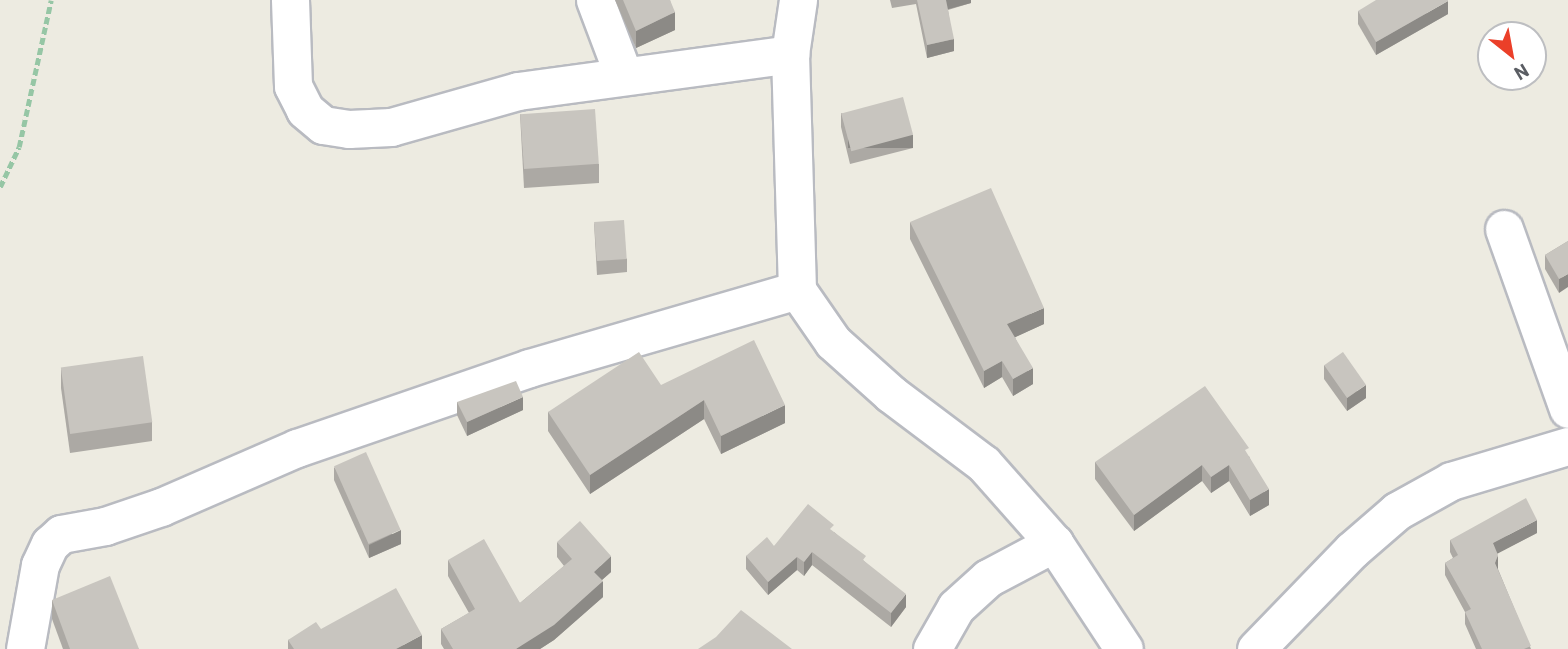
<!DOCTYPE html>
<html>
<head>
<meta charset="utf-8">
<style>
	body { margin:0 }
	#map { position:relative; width:1568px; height:649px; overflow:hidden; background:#edebe1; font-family:Barlow,sans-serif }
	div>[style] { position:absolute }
	.path>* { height:4.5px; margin-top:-2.25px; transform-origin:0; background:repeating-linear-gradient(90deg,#96c6a5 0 7px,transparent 0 10.5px) }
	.roads { filter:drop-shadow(2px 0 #b9bbc1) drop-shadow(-2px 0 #b9bbc1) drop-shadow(0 2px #b9bbc1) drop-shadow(0 -2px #b9bbc1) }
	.minor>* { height:37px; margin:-18.5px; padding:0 18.5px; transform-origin:18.5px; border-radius:18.5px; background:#fff }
	.wall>* { inset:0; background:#aca9a4 }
	.shaded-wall>* { inset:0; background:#8c8a86; transform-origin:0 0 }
	.building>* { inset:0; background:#c8c5bf; transform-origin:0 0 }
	span { translate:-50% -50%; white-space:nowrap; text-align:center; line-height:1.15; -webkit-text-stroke:6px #fff; paint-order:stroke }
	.north { position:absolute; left:1477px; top:21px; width:70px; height:70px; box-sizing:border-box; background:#fff; border:2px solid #bdbec1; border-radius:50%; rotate:149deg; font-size:19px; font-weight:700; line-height:28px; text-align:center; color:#5a5d63 }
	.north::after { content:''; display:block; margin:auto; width:24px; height:32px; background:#eb3f29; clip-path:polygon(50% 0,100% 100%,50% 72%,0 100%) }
</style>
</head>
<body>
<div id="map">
	<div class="path">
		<div style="left:0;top:187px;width:44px;rotate:-64.6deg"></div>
		<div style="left:19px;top:147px;width:150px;rotate:-77.7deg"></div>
	</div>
	<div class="roads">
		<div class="minor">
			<div style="left:290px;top:0;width:86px;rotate:88deg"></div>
			<div style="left:293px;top:86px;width:27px;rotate:63deg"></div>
			<div style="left:305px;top:110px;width:23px;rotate:40deg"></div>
			<div style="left:323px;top:125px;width:26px;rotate:9deg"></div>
			<div style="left:349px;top:129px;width:42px;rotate:-2.7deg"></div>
			<div style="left:391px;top:127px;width:132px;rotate:-15.8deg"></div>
			<div style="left:518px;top:91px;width:275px;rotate:-7.7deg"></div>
			<div style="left:595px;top:0;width:79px;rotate:69.3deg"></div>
			<div style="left:798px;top:0;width:55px;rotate:98.4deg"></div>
			<div style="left:790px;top:54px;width:236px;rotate:88.3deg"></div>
			<div style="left:797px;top:290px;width:63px;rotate:55.3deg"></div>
			<div style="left:833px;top:342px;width:78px;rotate:41.9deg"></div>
			<div style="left:891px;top:394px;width:116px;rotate:37deg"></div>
			<div style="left:984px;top:464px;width:106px;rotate:48.5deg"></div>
			<div style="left:1054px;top:543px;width:127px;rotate:56.6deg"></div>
			<div style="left:1504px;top:229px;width:191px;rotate:70.4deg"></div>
			<div style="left:25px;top:649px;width:85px;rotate:-79.9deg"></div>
			<div style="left:40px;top:565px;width:23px;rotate:-65deg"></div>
			<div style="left:50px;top:544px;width:15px;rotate:-42deg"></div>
			<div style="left:61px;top:534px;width:45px;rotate:-10.3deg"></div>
			<div style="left:105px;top:526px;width:59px;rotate:-18.7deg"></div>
			<div style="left:161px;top:507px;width:148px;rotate:-23.5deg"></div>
			<div style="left:297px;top:448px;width:245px;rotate:-19deg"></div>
			<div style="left:529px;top:368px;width:279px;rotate:-16.2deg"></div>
			<div style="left:932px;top:649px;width:48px;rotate:-60.3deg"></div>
			<div style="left:956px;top:607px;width:43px;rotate:-42.2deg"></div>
			<div style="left:988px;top:578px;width:75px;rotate:-27.9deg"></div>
			<div style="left:1256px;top:649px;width:138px;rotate:-45.9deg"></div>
			<div style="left:1352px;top:550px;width:60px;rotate:-40.9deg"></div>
			<div style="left:1397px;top:511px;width:62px;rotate:-29.1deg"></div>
			<div style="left:1451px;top:481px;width:122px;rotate:-16.7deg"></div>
		</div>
	</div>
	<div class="wall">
		<div style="clip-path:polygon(615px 0,670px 0,675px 30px,636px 48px)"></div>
		<div style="clip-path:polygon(890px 0,971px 0,971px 3px,948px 10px,954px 51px,927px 58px,916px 4px,892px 8px)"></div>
		<div style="clip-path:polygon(1358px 11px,1448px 14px,1376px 55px,1358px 24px)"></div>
		<div style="clip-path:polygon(841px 113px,913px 148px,850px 164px,841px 127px)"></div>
		<div style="clip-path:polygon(520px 114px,599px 164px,599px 183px,524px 188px)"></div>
		<div style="clip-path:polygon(910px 222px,1044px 324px,1015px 337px,1033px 384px,1013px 396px,1002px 377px,984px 388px,910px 239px)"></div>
		<div style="clip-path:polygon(594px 223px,627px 259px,627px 272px,597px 275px)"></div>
		<div style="clip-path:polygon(1568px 241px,1559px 293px,1545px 269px,1545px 255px)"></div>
		<div style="clip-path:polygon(1324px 365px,1366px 398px,1347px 411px,1324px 379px)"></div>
		<div style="clip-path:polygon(61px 369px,152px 422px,152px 441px,70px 453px,61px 388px)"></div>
		<div style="clip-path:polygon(661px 385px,785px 423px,721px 454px,704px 419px,590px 494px,548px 431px,548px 412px)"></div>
		<div style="clip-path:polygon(457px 402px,523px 410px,467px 436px,457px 415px)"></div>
		<div style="clip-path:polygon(1249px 456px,1269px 505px,1250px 516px,1229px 481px,1211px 493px,1202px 481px,1134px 531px,1095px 479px,1095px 462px)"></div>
		<div style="clip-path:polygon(334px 467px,401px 544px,369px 558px,334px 480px)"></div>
		<div style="clip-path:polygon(834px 532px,866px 563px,906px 607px,891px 627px,812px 565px,804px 576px,797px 570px,768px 595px,746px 569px,746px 556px,774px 546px)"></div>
		<div style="clip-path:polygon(1537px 533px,1497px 553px,1498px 569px,1531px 649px,1476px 649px,1465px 624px,1465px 612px,1445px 575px,1445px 563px,1453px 558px,1450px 552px,1450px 540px)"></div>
		<div style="clip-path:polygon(557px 542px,611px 572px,602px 580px,603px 597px,554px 640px,540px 649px,444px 649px,441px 644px,441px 629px,469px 613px,448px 576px,448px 560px,520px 603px,564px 566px,557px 557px)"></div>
		<div style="clip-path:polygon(52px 600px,139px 649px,63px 649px,52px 619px)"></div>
		<div style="clip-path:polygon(321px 629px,422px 649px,288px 649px,288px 640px)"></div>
	</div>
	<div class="shaded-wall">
		<div style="clip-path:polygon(945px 0,971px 0,971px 3px,945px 10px)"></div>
		<div style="clip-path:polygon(1448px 1px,1448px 14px,1376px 55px,1376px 42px)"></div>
		<div style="clip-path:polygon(675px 12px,675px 30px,636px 48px,636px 31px)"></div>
		<div style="clip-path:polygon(954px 39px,954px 51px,927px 58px,927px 45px)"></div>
		<div style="left:913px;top:135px;width:13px;height:65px;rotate:90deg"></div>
		<div style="clip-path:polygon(1568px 274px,1568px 287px,1559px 293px,1559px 279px)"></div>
		<div style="clip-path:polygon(1044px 308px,1044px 324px,1007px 341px,1007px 324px)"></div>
		<div style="clip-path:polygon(1002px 361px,1002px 377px,984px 388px,984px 371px)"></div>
		<div style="clip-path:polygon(1033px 368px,1033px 384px,1013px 396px,1013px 379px)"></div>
		<div style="clip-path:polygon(1366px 385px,1366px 398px,1347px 411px,1347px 398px)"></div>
		<div style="clip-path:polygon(523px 397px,523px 410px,467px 436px,467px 422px)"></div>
		<div style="clip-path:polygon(704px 400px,704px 419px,590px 494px,590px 475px)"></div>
		<div style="clip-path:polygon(785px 405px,785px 423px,721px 454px,721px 436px)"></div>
		<div style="clip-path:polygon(1202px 465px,1202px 481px,1134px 531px,1134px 515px)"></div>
		<div style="clip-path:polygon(1229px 465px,1229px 481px,1211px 493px,1211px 477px)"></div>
		<div style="clip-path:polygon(1269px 489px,1269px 505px,1250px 516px,1250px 500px)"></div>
		<div style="clip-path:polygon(1537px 520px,1537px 533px,1493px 556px,1493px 543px)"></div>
		<div style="clip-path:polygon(401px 530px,401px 544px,369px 558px,369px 545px)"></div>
		<div style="clip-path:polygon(812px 552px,812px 565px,804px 576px,804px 562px)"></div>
		<div style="clip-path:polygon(1498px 555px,1498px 568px,1495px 575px,1495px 563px)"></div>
		<div style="clip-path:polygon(611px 556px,611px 572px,594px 587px,594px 572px)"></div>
		<div style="clip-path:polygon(797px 557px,797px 570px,768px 595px,768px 582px)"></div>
		<div style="clip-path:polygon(603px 581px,603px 597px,554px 640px,540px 649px,516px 649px)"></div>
		<div style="clip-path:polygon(906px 594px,906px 607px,891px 627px,891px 613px)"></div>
		<div style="clip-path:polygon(422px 635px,422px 649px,396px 649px)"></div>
	</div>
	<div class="building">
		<div style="clip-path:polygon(623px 0,670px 0,675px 12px,636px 31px)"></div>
		<div style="clip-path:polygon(917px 0,946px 0,954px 39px,927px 45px)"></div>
		<div style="clip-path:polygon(1376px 0,1448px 0,1448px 1px,1376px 42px,1358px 11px)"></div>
		<div style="left:903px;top:97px;width:39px;height:64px;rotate:75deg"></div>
		<div style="left:595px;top:109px;width:55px;height:75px;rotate:86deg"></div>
		<div style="clip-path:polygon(991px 188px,1044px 308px,1007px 324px,1033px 368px,1013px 379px,1002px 361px,984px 371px,910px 222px)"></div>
		<div style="left:624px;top:220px;width:39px;height:30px;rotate:86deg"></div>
		<div style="clip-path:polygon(1568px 241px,1568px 274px,1559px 279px,1545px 255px)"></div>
		<div style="clip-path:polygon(754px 340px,785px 405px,721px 436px,704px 400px,590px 475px,548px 412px,639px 352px,661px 385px)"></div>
		<div style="left:1343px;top:352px;width:40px;height:23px;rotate:55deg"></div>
		<div style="left:143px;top:356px;width:67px;height:83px;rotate:82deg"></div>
		<div style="clip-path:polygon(516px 381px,523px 397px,467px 422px,457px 402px)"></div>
		<div style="clip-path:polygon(1205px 386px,1249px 448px,1245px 450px,1269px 489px,1250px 500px,1229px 465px,1211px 477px,1202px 465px,1134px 515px,1095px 462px)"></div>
		<div style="left:366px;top:452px;width:85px;height:35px;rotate:66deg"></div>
		<div style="clip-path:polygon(1526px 498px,1537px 520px,1493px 543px,1498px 555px,1495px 563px,1531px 646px,1524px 649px,1482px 649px,1465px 612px,1471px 609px,1445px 563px,1458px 555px,1450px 540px)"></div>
		<div style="clip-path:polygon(808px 504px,834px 525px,830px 529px,866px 556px,863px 560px,906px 594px,891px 613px,812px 552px,804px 562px,797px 557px,768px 582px,746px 556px,767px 537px,774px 546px)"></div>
		<div style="clip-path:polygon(580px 521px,611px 556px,594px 572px,603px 581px,554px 625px,516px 649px,453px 649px,441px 629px,475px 609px,448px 560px,484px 539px,520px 603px,572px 559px,557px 542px)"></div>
		<div style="clip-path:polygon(110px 576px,139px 649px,70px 649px,52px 600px)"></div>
		<div style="clip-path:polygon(396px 588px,422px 635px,396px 649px,294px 649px,288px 640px,316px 622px,321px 629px)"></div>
		<div style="clip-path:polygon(741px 610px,792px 649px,698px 649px,716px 637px)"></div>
	</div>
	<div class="north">N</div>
</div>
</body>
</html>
